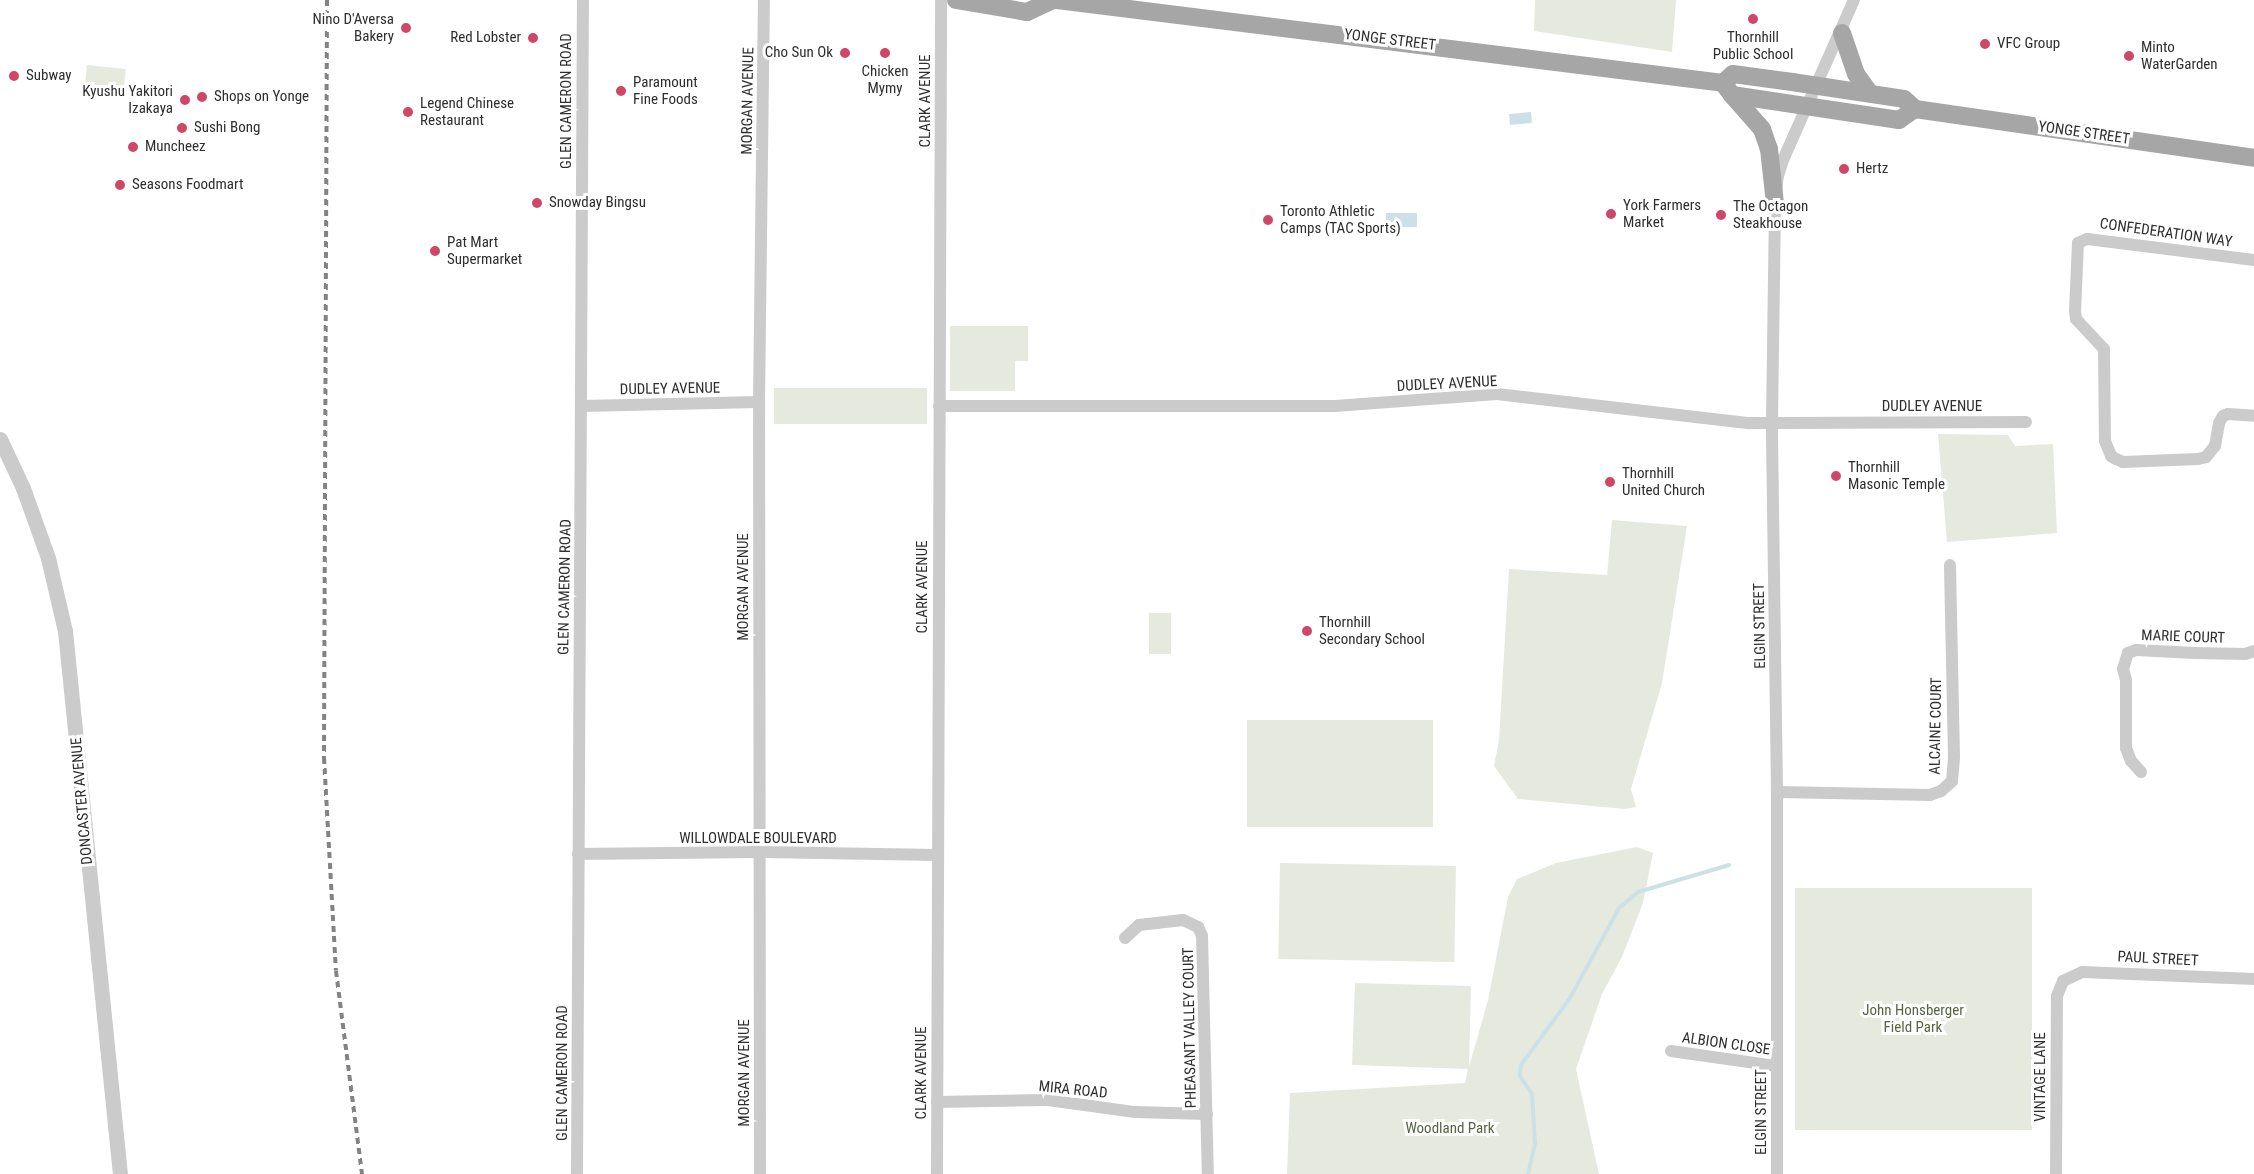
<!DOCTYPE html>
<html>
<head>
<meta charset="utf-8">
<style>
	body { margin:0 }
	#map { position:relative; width:2254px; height:1174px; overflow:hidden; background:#fff; font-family:"Roboto Condensed",sans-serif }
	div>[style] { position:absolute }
	.green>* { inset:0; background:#e6eade; transform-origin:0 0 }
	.water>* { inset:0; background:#cce1e7; transform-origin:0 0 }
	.stream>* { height:4px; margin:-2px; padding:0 2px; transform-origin:2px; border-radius:2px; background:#cce1e7 }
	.minor>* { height:12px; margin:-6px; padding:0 6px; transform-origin:6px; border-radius:6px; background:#cbcbcb }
	.tertiary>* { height:15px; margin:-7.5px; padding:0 7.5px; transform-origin:7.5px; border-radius:7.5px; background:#cbcbcb }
	.primary>* { height:18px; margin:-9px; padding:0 9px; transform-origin:9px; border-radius:9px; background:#a6a6a6 }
	.rail>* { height:4px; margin-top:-2px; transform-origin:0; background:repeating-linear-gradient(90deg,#838383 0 6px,transparent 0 10.5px) }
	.dots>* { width:16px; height:16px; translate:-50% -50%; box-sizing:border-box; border:3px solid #fff; border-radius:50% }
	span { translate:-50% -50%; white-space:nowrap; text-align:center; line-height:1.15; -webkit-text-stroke:6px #fff; paint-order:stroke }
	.poi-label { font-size:15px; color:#2e2e2e }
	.right { translate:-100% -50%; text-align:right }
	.left { translate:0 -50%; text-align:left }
	.street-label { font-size:15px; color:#2e2e2e }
	.park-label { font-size:15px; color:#576441 }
</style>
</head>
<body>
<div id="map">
	<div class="green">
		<div style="clip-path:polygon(1535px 0,1676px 0,1672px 52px,1534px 31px)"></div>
		<div style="left:87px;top:65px;width:39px;height:27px;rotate:6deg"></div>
		<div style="clip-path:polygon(950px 326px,1028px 326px,1028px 361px,1015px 361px,1015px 391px,950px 391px)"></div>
		<div style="left:774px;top:388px;width:153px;height:36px"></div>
		<div style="clip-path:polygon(1938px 434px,2008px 435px,2015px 446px,2053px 444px,2057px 533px,1947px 542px)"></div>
		<div style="clip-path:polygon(1612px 520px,1687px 526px,1662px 683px,1631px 789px,1636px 807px,1624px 809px,1518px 799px,1494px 766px,1499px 740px,1509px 569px,1607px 575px)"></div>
		<div style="left:1149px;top:613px;width:22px;height:41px"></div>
		<div style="left:1247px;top:720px;width:186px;height:107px"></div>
		<div style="clip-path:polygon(1637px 847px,1653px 853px,1643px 903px,1622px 957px,1602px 994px,1576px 1069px,1599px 1174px,1287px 1174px,1290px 1093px,1465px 1083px,1468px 1069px,1352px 1065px,1355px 983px,1471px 986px,1469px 1067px,1488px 1000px,1508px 897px,1517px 879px,1556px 863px)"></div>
		<div style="left:1280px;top:863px;width:176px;height:96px;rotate:1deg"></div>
		<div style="left:1795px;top:888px;width:237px;height:242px"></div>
	</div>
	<div class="water">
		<div style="left:1531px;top:112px;width:11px;height:22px;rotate:85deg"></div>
		<div style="left:1386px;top:213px;width:31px;height:14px"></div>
	</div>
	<div class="stream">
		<div style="left:1528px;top:1174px;width:32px;rotate:-77deg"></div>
		<div style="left:1535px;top:1143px;width:49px;rotate:-93.5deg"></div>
		<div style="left:1532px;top:1094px;width:22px;rotate:-124deg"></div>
		<div style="left:1520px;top:1076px;width:11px;rotate:-85deg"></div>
		<div style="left:1521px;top:1065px;width:83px;rotate:-53.8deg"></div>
		<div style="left:1570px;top:998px;width:102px;rotate:-61.4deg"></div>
		<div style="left:1619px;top:908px;width:25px;rotate:-40deg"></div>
		<div style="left:1638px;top:892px;width:95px;rotate:-16.5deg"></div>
	</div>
	<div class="minor">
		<div style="left:2254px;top:260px;width:168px;rotate:-172.8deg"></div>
		<div style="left:2087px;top:239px;width:10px;rotate:156deg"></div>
		<div style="left:2078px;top:243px;width:68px;rotate:92.5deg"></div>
		<div style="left:2075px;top:311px;width:8px;rotate:83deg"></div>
		<div style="left:2076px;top:319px;width:41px;rotate:47deg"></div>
		<div style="left:2104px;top:349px;width:92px;rotate:89.4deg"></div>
		<div style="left:2105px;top:441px;width:16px;rotate:68deg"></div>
		<div style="left:2111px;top:456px;width:6px;rotate:31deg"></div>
		<div style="left:2116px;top:459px;width:8px;rotate:23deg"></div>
		<div style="left:2123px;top:462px;width:75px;rotate:-2.3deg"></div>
		<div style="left:2198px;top:459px;width:8px;rotate:-14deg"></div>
		<div style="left:2206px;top:457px;width:14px;rotate:-51deg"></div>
		<div style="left:2215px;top:446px;width:23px;rotate:-80deg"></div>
		<div style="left:2219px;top:423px;width:8px;rotate:-60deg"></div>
		<div style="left:2223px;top:416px;width:5px;rotate:-22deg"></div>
		<div style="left:2228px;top:414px;width:26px;rotate:4deg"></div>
		<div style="left:582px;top:406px;width:177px;rotate:-1.3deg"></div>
		<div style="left:939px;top:406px;width:396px"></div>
		<div style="left:1335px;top:406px;width:162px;rotate:-4.2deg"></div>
		<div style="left:1497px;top:394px;width:254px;rotate:6.6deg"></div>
		<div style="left:1749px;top:423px;width:277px;rotate:-0.2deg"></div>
		<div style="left:2141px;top:772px;width:15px;rotate:-132deg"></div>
		<div style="left:2131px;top:761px;width:14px;rotate:-111deg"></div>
		<div style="left:2126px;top:748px;width:68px;rotate:-90deg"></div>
		<div style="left:2126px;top:680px;width:11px;rotate:-105deg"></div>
		<div style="left:2123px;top:669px;width:17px;rotate:-73deg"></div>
		<div style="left:2128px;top:653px;width:9px;rotate:-21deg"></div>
		<div style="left:2136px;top:650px;width:59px;rotate:2.9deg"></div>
		<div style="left:2195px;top:653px;width:50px;rotate:1.1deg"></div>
		<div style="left:2245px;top:654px;width:9px;rotate:-18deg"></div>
		<div style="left:1777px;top:792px;width:153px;rotate:1.1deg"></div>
		<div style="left:1930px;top:795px;width:12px;rotate:-20deg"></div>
		<div style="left:1941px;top:791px;width:15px;rotate:-42deg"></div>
		<div style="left:1952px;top:781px;width:24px;rotate:-85deg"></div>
		<div style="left:1954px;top:757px;width:192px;rotate:-91.2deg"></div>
		<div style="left:578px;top:854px;width:181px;rotate:-0.6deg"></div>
		<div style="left:759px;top:852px;width:178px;rotate:1deg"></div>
		<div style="left:1125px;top:938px;width:19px;rotate:-43deg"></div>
		<div style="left:1139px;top:925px;width:44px;rotate:-6.5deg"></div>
		<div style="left:1183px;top:920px;width:17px;rotate:25deg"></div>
		<div style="left:1198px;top:927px;width:10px;rotate:66deg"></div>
		<div style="left:1202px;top:936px;width:238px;rotate:88.6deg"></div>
		<div style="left:1671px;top:1051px;width:107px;rotate:8.1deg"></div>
		<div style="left:937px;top:1102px;width:111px;rotate:-1deg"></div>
		<div style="left:1048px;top:1100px;width:88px;rotate:7.9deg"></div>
		<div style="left:1135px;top:1112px;width:72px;rotate:1.6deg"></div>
		<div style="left:577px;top:1174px;width:1174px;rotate:-89.71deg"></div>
		<div style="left:760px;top:1174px;width:772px;rotate:-90.07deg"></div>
		<div style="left:759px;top:402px;width:402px;rotate:-89.3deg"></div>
		<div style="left:937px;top:1174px;width:1174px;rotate:-89.8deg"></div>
		<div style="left:1777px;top:1174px;width:382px;rotate:-90deg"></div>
		<div style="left:1777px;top:792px;width:371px;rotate:-90.8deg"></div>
		<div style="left:1772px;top:421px;width:218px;rotate:-89.2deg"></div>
		<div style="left:1775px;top:203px;width:27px;rotate:-84deg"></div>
		<div style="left:1778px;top:176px;width:17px;rotate:-73deg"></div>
		<div style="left:1783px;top:160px;width:175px;rotate:-66.1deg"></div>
		<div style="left:2056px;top:1174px;width:178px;rotate:-89.7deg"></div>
		<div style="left:2057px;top:996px;width:16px;rotate:-68deg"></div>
		<div style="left:2063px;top:981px;width:21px;rotate:-25deg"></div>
		<div style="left:2082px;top:972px;width:172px;rotate:2.3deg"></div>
	</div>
	<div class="tertiary">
		<div style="left:0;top:439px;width:54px;rotate:64.9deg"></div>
		<div style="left:23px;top:488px;width:74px;rotate:70.3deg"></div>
		<div style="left:48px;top:558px;width:75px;rotate:76.9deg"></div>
		<div style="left:65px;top:631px;width:546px;rotate:84.22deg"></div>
	</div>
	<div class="primary">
		<div style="left:956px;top:0;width:72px;rotate:9.6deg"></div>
		<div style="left:1027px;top:12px;width:29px;rotate:-25deg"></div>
		<div style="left:1057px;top:0;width:671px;rotate:7.1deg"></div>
		<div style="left:1723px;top:83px;width:15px;rotate:53deg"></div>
		<div style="left:1732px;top:95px;width:169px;rotate:8.5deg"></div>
		<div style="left:1899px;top:120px;width:19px;rotate:-35deg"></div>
		<div style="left:1842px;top:33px;width:43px;rotate:71.1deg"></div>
		<div style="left:1856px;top:74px;width:24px;rotate:54deg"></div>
		<div style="left:1723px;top:83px;width:13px;rotate:-42deg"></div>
		<div style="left:1733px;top:74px;width:60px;rotate:7.7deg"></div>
		<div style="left:1792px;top:82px;width:113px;rotate:8.6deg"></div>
		<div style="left:1904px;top:99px;width:15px;rotate:42deg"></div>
		<div style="left:1915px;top:109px;width:343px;rotate:8.2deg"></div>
		<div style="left:1732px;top:95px;width:45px;rotate:48.6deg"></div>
		<div style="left:1762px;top:129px;width:21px;rotate:71deg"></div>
		<div style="left:1769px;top:149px;width:54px;rotate:83.7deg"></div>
	</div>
	<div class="rail">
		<div style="left:327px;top:0;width:758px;rotate:90.23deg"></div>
		<div style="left:324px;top:758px;width:213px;rotate:86.8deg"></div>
		<div style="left:336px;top:971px;width:205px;rotate:82.7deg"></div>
	</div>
	<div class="dots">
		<div style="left:1753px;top:19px;background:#d04666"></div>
		<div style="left:406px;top:28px;background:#d04666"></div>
		<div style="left:533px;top:38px;background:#d04666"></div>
		<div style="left:1985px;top:44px;background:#d04666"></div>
		<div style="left:845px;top:53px;background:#d04666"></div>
		<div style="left:885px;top:53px;background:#d04666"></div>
		<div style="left:2129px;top:56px;background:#d04666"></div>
		<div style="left:14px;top:76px;background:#d04666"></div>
		<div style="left:621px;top:91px;background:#d04666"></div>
		<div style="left:202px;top:97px;background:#d04666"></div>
		<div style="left:185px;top:100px;background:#d04666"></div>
		<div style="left:408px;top:112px;background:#d04666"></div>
		<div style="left:182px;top:128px;background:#d04666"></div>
		<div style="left:133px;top:147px;background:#d04666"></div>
		<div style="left:1844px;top:169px;background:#d04666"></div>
		<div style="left:120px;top:185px;background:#d04666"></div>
		<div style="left:537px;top:203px;background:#d04666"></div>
		<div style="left:1611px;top:214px;background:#d04666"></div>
		<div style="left:1721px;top:215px;background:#d04666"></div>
		<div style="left:1268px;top:220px;background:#d04666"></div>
		<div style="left:435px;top:251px;background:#d04666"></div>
		<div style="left:1836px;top:476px;background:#d04666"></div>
		<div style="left:1610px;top:482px;background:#d04666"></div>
		<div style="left:1307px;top:631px;background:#d04666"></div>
	</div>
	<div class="poi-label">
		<span class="right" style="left:394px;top:28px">Nino D'Aversa<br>Bakery</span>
		<span style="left:1753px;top:46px">Thornhill<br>Public School</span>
		<span class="right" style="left:521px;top:38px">Red Lobster</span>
		<span class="left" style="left:1997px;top:44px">VFC Group</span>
		<span class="left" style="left:2141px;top:56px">Minto<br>WaterGarden</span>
		<span class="right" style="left:833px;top:53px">Cho Sun Ok</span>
		<span style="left:885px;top:80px">Chicken<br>Mymy</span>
		<span class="left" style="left:26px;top:76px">Subway</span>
		<span class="left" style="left:633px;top:91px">Paramount<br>Fine Foods</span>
		<span class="right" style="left:173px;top:100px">Kyushu Yakitori<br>Izakaya</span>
		<span class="left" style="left:214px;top:97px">Shops on Yonge</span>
		<span class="left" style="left:420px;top:112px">Legend Chinese<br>Restaurant</span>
		<span class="left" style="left:194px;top:128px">Sushi Bong</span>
		<span class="left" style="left:145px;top:147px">Muncheez</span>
		<span class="left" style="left:1856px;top:169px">Hertz</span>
		<span class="left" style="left:132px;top:185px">Seasons Foodmart</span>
		<span class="left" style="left:549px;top:203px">Snowday Bingsu</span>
		<span class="left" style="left:1623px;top:214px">York Farmers<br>Market</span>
		<span class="left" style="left:1733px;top:215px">The Octagon<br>Steakhouse</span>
		<span class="left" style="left:1280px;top:220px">Toronto Athletic<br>Camps (TAC Sports)</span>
		<span class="left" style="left:447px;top:251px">Pat Mart<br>Supermarket</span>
		<span class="left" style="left:1848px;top:476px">Thornhill<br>Masonic Temple</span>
		<span class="left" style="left:1622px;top:482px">Thornhill<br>United Church</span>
		<span class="left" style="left:1319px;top:631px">Thornhill<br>Secondary School</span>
	</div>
	<div class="street-label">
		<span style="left:1390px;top:40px;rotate:7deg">YONGE STREET</span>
		<span style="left:567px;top:101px;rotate:-90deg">GLEN CAMERON ROAD</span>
		<span style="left:748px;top:101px;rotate:-89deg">MORGAN AVENUE</span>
		<span style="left:926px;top:101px;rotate:-90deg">CLARK AVENUE</span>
		<span style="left:2084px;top:133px;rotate:8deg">YONGE STREET</span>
		<span style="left:2166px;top:233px;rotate:8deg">CONFEDERATION WAY</span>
		<span style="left:1447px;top:384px;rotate:-3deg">DUDLEY AVENUE</span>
		<span style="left:670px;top:389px;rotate:-1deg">DUDLEY AVENUE</span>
		<span style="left:1932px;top:407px">DUDLEY AVENUE</span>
		<span style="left:565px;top:587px;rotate:-89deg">GLEN CAMERON ROAD</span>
		<span style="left:744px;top:587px;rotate:-90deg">MORGAN AVENUE</span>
		<span style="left:923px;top:587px;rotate:-90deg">CLARK AVENUE</span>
		<span style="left:1760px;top:626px;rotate:-91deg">ELGIN STREET</span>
		<span style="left:2183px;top:637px;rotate:2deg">MARIE COURT</span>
		<span style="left:1936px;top:726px;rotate:-89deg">ALCAINE COURT</span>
		<span style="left:82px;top:801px;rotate:-95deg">DONCASTER AVENUE</span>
		<span style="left:758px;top:839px">WILLOWDALE BOULEVARD</span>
		<span style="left:2158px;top:959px;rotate:3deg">PAUL STREET</span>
		<span style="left:1190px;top:1028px;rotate:-91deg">PHEASANT VALLEY COURT</span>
		<span style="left:1726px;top:1044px;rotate:8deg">ALBION CLOSE</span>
		<span style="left:563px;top:1073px;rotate:-90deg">GLEN CAMERON ROAD</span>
		<span style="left:745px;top:1073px;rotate:-90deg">MORGAN AVENUE</span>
		<span style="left:922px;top:1073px;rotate:-90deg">CLARK AVENUE</span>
		<span style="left:2041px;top:1077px;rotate:-90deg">VINTAGE LANE</span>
		<span style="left:1073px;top:1090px;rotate:6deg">MIRA ROAD</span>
		<span style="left:1762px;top:1112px;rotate:-90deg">ELGIN STREET</span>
	</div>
	<div class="park-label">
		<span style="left:1913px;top:1019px">John Honsberger<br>Field Park</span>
		<span style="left:1450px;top:1129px">Woodland Park</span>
	</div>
</div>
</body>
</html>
